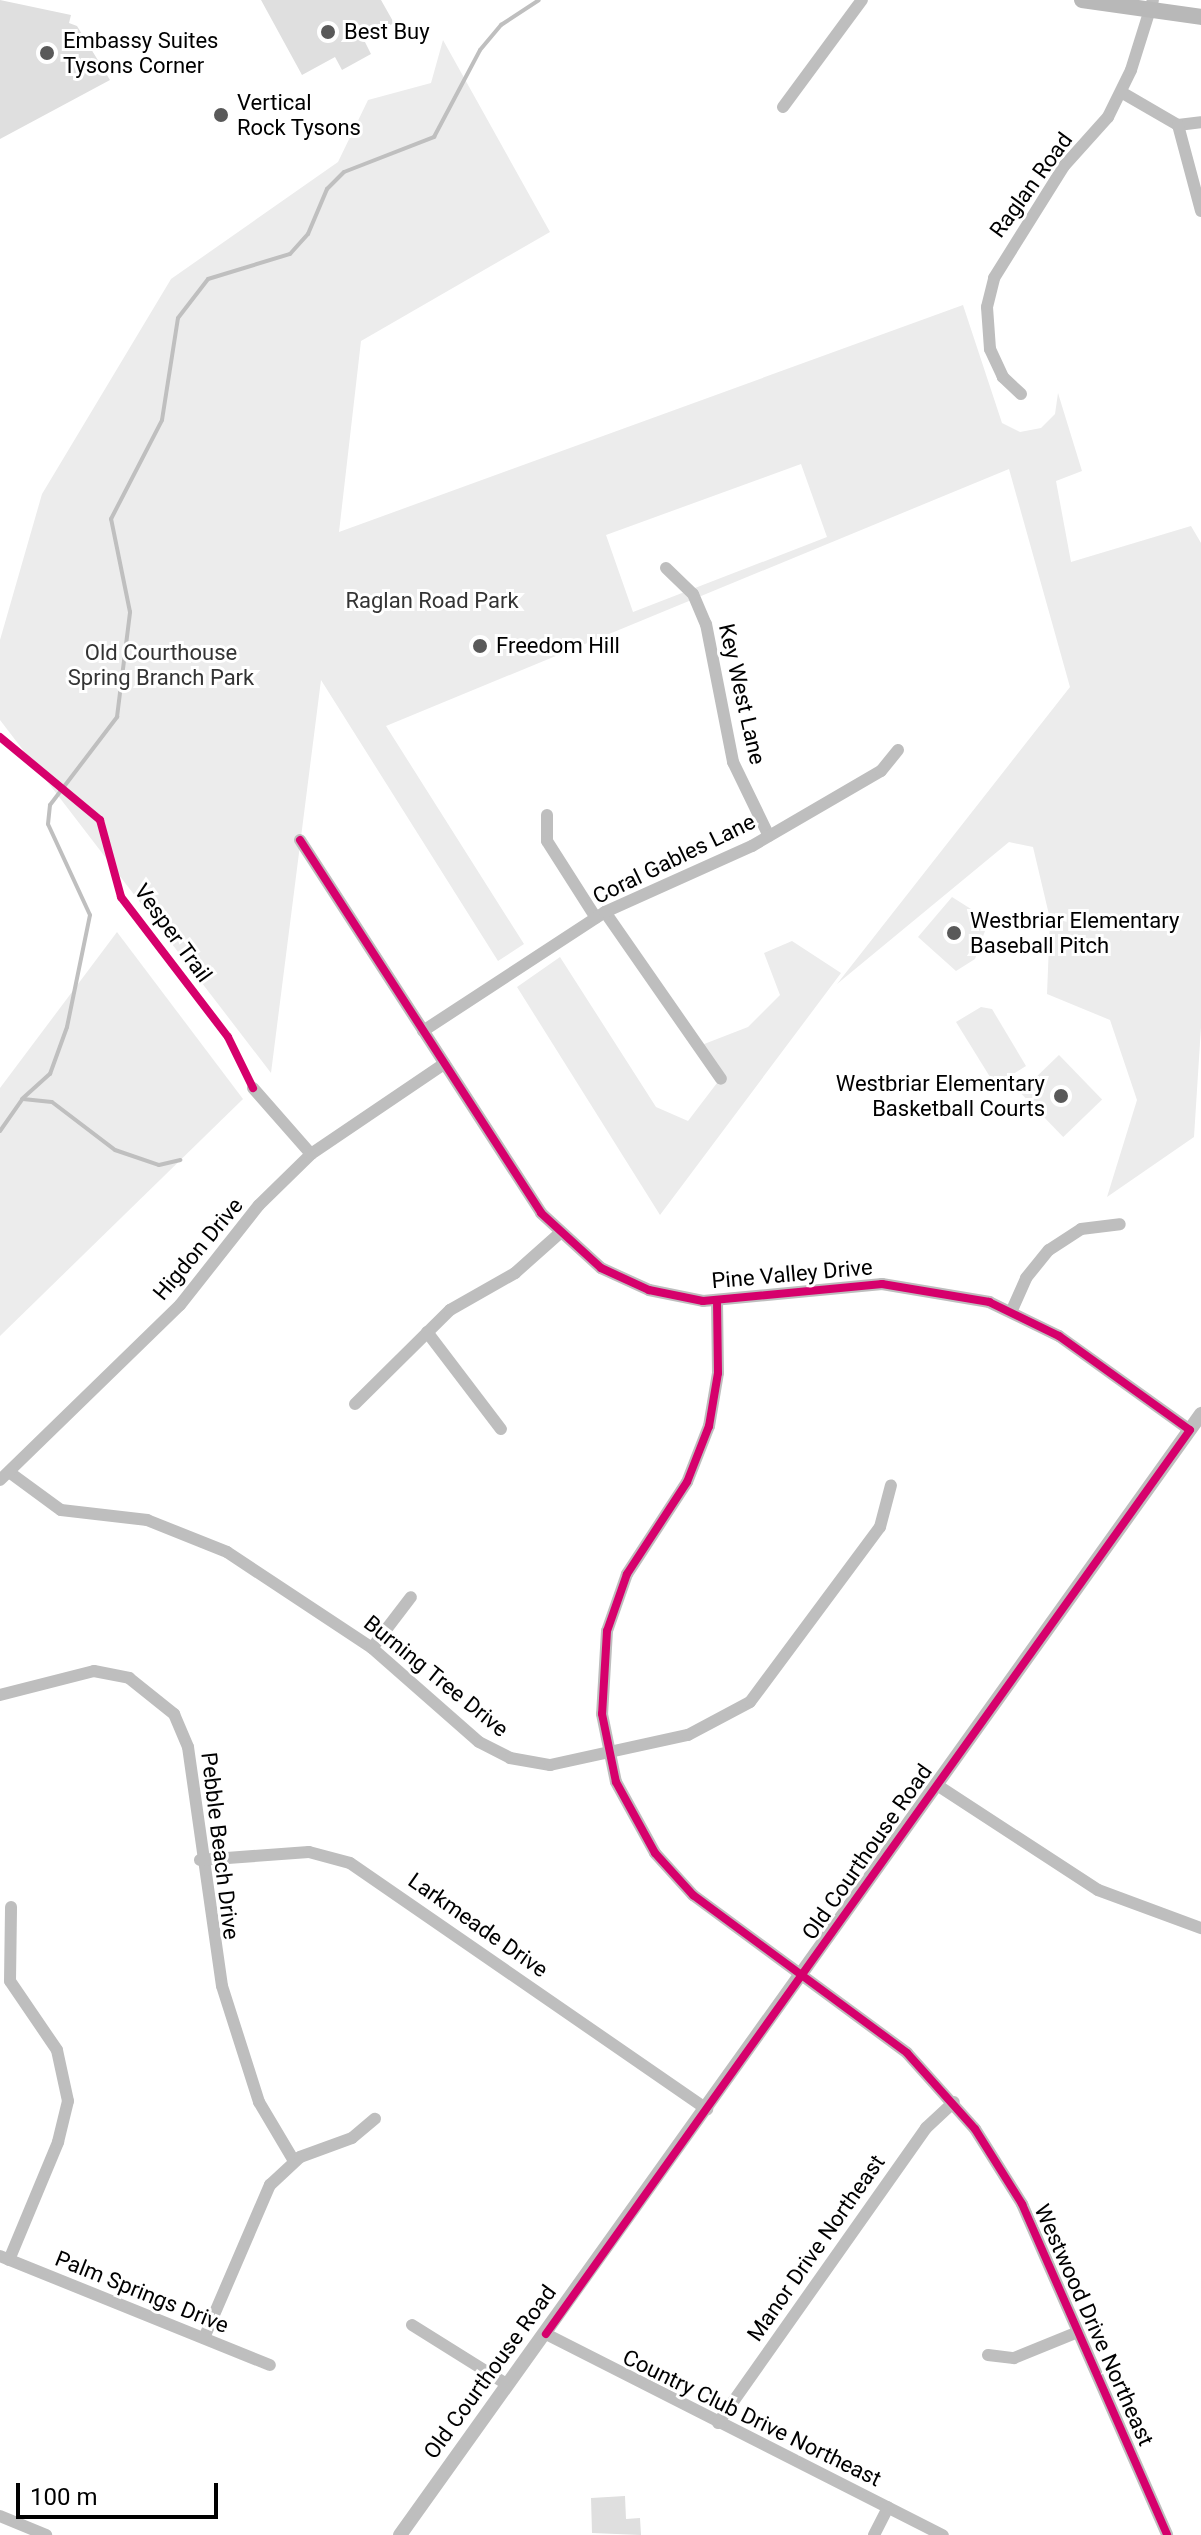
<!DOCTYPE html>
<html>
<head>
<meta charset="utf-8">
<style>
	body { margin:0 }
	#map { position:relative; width:1201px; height:2535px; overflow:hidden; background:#fff; font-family:Roboto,sans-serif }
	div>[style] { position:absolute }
	.green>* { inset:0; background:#ececec; transform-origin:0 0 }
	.stream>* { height:4px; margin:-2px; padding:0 2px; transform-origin:2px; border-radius:2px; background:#bfbfbf }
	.building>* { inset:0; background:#dfdfdf }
	.minor>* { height:12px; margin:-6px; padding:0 6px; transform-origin:6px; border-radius:6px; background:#bebebe }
	.tertiary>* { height:14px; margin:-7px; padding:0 7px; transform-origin:7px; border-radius:7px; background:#bebebe }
	.secondary>* { height:16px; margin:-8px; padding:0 8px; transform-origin:8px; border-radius:8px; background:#b8b8b8 }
	.cycleway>* { height:8px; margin:-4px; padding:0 4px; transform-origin:4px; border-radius:4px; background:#d6006c }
	.dots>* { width:22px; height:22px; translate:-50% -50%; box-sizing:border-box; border:4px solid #fff; border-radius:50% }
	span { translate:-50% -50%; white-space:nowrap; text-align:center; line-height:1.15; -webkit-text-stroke:6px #fff; paint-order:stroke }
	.poi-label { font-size:22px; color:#000 }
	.left { translate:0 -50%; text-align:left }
	.right { translate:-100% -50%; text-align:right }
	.street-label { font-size:22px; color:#000 }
	.park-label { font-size:22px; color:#333 }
	.scale { position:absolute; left:16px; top:2483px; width:202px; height:36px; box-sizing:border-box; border:4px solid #000; border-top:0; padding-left:10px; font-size:24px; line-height:28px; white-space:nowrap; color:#000; -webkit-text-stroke:6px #fff; paint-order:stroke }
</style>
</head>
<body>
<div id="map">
	<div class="green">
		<div style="clip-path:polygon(evenodd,443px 40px,550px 232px,361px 341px,339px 532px,963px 305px,1002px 423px,1020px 432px,1041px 428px,1055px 414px,1058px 393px,1082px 471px,1056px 481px,1071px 562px,1191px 526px,1201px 543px,1201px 1027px,1194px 1137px,1107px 1197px,1137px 1100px,1110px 1020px,1047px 994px,1050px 919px,1033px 847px,1009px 842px,837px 984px,1070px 687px,1009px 469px,386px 726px,524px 944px,498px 961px,321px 680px,271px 1073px,0 720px,0 640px,42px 494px,171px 279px,338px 162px,368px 100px,431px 83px,443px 40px,801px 464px,827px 537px,633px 612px,606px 535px,801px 464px)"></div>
		<div style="clip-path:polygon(952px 897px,982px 916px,986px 928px,975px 959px,956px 971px,918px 937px)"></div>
		<div style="clip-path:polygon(117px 932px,243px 1099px,0 1336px,0 1088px)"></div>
		<div style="clip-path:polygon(792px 941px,841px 973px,660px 1215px,517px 987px,560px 957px,656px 1107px,688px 1121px,720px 1079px,699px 1046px,748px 1027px,780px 995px,764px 953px)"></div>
		<div style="clip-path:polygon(981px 1007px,992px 1009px,1026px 1066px,995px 1085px,956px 1022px)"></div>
		<div style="left:1059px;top:1055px;width:62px;height:54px;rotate:46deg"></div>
	</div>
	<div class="stream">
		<div style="left:23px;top:1099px;width:29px;rotate:6deg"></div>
		<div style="left:52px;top:1102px;width:79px;rotate:37.3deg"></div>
		<div style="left:115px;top:1150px;width:46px;rotate:18.8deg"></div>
		<div style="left:159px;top:1165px;width:22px;rotate:-13deg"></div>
		<div style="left:0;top:1131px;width:39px;rotate:-55deg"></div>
		<div style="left:22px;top:1099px;width:38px;rotate:-42deg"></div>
		<div style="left:50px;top:1074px;width:50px;rotate:-70.1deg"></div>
		<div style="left:67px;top:1027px;width:114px;rotate:-78.4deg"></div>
		<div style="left:90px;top:915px;width:100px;rotate:-114.8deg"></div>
		<div style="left:48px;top:824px;width:19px;rotate:-84deg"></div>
		<div style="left:50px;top:805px;width:111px;rotate:-52.7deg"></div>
		<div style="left:117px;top:717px;width:106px;rotate:-82.9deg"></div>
		<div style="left:130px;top:612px;width:95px;rotate:-101.5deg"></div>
		<div style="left:111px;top:519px;width:111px;rotate:-62.7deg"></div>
		<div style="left:162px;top:420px;width:103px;rotate:-81.1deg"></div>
		<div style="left:178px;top:318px;width:49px;rotate:-52.4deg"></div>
		<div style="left:208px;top:279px;width:86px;rotate:-17deg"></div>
		<div style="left:290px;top:254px;width:27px;rotate:-48deg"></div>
		<div style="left:308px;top:234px;width:49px;rotate:-67.1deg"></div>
		<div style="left:327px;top:189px;width:24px;rotate:-45deg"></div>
		<div style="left:344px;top:172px;width:97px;rotate:-21.3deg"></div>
		<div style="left:434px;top:137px;width:98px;rotate:-62.1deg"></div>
		<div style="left:480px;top:50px;width:33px;rotate:-50deg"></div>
		<div style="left:501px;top:25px;width:45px;rotate:-33.3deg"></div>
	</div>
	<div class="building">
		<div style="clip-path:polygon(0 0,71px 15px,69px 23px,77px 26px,110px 80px,0 139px)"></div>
		<div style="clip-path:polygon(261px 0,381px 0,394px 23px,364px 40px,371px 54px,342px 70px,335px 57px,302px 75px)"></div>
		<div style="clip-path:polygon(625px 2496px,626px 2519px,640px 2518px,641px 2535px,592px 2533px,591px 2498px)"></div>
	</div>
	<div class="minor">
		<div style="left:1121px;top:92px;width:66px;rotate:30.1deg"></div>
		<div style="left:1178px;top:125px;width:23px;rotate:-7deg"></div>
		<div style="left:783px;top:107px;width:133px;rotate:-53.6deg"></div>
		<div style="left:1178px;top:125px;width:89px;rotate:75deg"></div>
		<div style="left:1021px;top:394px;width:25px;rotate:-137deg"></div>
		<div style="left:1003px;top:377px;width:31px;rotate:-115deg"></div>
		<div style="left:990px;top:349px;width:42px;rotate:-94.1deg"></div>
		<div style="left:987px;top:307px;width:30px;rotate:-76deg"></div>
		<div style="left:994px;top:278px;width:132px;rotate:-58deg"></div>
		<div style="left:1064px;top:166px;width:66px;rotate:-48.1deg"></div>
		<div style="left:1108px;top:117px;width:52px;rotate:-63.9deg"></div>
		<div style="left:1131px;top:70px;width:73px;rotate:-72.6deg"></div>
		<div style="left:666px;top:568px;width:37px;rotate:44deg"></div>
		<div style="left:693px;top:594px;width:33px;rotate:67deg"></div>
		<div style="left:706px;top:624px;width:141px;rotate:78.9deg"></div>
		<div style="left:733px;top:762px;width:82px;rotate:64.1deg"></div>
		<div style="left:547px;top:815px;width:26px;rotate:90deg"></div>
		<div style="left:547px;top:841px;width:91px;rotate:57.5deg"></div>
		<div style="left:300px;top:840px;width:444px;rotate:57.1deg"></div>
		<div style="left:541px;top:1213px;width:81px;rotate:42.5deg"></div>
		<div style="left:601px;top:1268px;width:53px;rotate:24.6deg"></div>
		<div style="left:649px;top:1290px;width:55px;rotate:11.5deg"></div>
		<div style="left:703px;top:1301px;width:180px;rotate:-5.4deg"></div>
		<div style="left:882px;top:1284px;width:109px;rotate:9.5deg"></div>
		<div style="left:989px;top:1302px;width:78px;rotate:25.9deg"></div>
		<div style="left:1059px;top:1336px;width:161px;rotate:35.7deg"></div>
		<div style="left:605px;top:912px;width:203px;rotate:55.2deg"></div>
		<div style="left:423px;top:1031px;width:217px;rotate:-33.2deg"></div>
		<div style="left:605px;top:912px;width:161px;rotate:-24.2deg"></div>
		<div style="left:752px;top:846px;width:149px;rotate:-30.2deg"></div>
		<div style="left:881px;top:771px;width:27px;rotate:-51deg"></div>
		<div style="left:253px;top:1088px;width:88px;rotate:48.7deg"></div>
		<div style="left:717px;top:1301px;width:72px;rotate:89.2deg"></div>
		<div style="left:718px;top:1373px;width:54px;rotate:99.6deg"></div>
		<div style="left:709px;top:1426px;width:60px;rotate:111.4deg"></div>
		<div style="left:687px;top:1482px;width:110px;rotate:123.1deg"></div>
		<div style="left:627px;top:1574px;width:60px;rotate:109.3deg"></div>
		<div style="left:607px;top:1631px;width:83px;rotate:93.4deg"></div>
		<div style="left:602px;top:1714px;width:69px;rotate:78.4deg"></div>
		<div style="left:616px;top:1782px;width:81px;rotate:61.2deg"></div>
		<div style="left:655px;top:1853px;width:57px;rotate:47.9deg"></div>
		<div style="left:693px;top:1895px;width:266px;rotate:36.4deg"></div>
		<div style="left:907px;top:2053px;width:102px;rotate:48.2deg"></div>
		<div style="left:975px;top:2129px;width:89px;rotate:57.9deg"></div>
		<div style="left:1022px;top:2204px;width:361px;rotate:66.3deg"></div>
		<div style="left:1012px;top:1310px;width:35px;rotate:-66deg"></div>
		<div style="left:1026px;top:1278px;width:36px;rotate:-51deg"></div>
		<div style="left:1049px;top:1250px;width:38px;rotate:-33deg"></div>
		<div style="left:1081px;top:1229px;width:39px;rotate:-7deg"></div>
		<div style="left:427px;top:1332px;width:122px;rotate:52.7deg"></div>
		<div style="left:355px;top:1404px;width:134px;rotate:-44.7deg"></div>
		<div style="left:450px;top:1310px;width:75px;rotate:-29.6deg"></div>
		<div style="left:515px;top:1273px;width:59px;rotate:-41.6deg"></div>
		<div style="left:9px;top:1472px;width:64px;rotate:36.2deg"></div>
		<div style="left:61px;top:1510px;width:87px;rotate:6.6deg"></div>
		<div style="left:147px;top:1520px;width:86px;rotate:21.8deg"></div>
		<div style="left:227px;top:1552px;width:174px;rotate:33.5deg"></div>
		<div style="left:372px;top:1648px;width:142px;rotate:41.3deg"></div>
		<div style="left:479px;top:1742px;width:35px;rotate:27deg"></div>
		<div style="left:510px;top:1758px;width:41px;rotate:9.9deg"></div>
		<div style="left:550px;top:1765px;width:141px;rotate:-12.3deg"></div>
		<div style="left:688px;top:1735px;width:70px;rotate:-28deg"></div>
		<div style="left:750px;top:1702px;width:218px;rotate:-53.4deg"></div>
		<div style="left:880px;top:1527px;width:43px;rotate:-75.3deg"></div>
		<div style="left:0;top:1480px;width:251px;rotate:-44.2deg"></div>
		<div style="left:180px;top:1305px;width:127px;rotate:-51.7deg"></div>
		<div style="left:259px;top:1205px;width:73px;rotate:-44.4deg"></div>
		<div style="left:311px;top:1154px;width:161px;rotate:-34.1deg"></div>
		<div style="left:372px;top:1648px;width:64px;rotate:-52.6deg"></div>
		<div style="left:0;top:1695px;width:97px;rotate:-14.3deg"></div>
		<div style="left:94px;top:1671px;width:36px;rotate:11deg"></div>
		<div style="left:129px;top:1678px;width:58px;rotate:38.7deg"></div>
		<div style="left:174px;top:1714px;width:36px;rotate:67deg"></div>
		<div style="left:188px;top:1747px;width:241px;rotate:81.9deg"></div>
		<div style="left:222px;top:1986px;width:122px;rotate:72.3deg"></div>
		<div style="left:259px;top:2102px;width:69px;rotate:59.3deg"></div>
		<div style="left:937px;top:1785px;width:192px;rotate:33.1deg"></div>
		<div style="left:1098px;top:1890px;width:110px;rotate:20.3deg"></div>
		<div style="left:200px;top:1860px;width:109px;rotate:-4.2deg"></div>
		<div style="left:309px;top:1852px;width:42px;rotate:15deg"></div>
		<div style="left:350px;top:1863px;width:434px;rotate:34.6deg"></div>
		<div style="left:0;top:2256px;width:291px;rotate:22deg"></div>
		<div style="left:9px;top:2260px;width:128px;rotate:-67.4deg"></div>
		<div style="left:58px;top:2142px;width:42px;rotate:-76.3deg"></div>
		<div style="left:68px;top:2101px;width:52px;rotate:-102.2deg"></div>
		<div style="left:57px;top:2050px;width:83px;rotate:-124.3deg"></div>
		<div style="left:10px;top:1981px;width:74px;rotate:-89.2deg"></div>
		<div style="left:412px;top:2325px;width:113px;rotate:32deg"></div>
		<div style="left:546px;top:2334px;width:445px;rotate:26.9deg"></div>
		<div style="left:204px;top:2338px;width:167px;rotate:-66.7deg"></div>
		<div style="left:270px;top:2185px;width:41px;rotate:-43deg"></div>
		<div style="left:300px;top:2157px;width:55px;rotate:-20.1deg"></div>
		<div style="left:352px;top:2138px;width:30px;rotate:-40deg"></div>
		<div style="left:988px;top:2355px;width:26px;rotate:7deg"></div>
		<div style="left:1014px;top:2358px;width:69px;rotate:-22.1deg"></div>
		<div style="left:718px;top:2423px;width:361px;rotate:-54.8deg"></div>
		<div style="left:926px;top:2128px;width:38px;rotate:-43deg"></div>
		<div style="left:0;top:2516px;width:50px;rotate:22.4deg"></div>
		<div style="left:874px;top:2535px;width:31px;rotate:-63deg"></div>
	</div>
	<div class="tertiary">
		<div style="left:400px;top:2535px;width:1378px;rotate:-54.45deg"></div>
	</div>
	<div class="secondary">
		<div style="left:1082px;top:0;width:120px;rotate:8.1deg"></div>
	</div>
	<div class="cycleway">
		<div style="left:0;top:737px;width:130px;rotate:39.7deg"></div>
		<div style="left:100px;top:820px;width:80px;rotate:74.7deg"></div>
		<div style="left:121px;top:897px;width:176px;rotate:52.6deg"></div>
		<div style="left:228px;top:1037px;width:57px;rotate:63.9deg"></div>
		<div style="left:300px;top:840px;width:444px;rotate:57.1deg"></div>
		<div style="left:541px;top:1213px;width:81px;rotate:42.5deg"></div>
		<div style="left:601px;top:1268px;width:53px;rotate:24.6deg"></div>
		<div style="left:649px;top:1290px;width:55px;rotate:11.5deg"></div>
		<div style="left:703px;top:1301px;width:180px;rotate:-5.4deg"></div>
		<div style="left:882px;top:1284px;width:109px;rotate:9.5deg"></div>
		<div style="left:989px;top:1302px;width:78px;rotate:25.9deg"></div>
		<div style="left:1059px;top:1336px;width:161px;rotate:35.7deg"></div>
		<div style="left:1190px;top:1430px;width:1110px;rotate:125.47deg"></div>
		<div style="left:717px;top:1301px;width:72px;rotate:89.2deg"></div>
		<div style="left:718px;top:1373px;width:54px;rotate:99.6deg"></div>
		<div style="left:709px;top:1426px;width:60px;rotate:111.4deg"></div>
		<div style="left:687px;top:1482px;width:110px;rotate:123.1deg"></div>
		<div style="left:627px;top:1574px;width:60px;rotate:109.3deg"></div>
		<div style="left:607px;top:1631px;width:83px;rotate:93.4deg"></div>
		<div style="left:602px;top:1714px;width:69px;rotate:78.4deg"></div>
		<div style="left:616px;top:1782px;width:81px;rotate:61.2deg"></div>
		<div style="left:655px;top:1853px;width:57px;rotate:47.9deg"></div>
		<div style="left:693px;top:1895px;width:266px;rotate:36.4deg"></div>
		<div style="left:907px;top:2053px;width:102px;rotate:48.2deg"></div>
		<div style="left:975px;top:2129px;width:89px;rotate:57.9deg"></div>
		<div style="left:1022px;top:2204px;width:361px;rotate:66.3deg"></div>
	</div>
	<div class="dots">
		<div style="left:328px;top:32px;background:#595959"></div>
		<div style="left:47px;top:53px;background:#595959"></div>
		<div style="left:221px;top:115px;background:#595959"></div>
		<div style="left:480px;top:646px;background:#595959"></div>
		<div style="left:954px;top:933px;background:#595959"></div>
		<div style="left:1061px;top:1096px;background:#595959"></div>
	</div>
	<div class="poi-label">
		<span class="left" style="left:344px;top:32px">Best Buy</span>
		<span class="left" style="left:63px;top:53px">Embassy Suites<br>Tysons Corner</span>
		<span class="left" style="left:237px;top:115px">Vertical<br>Rock Tysons</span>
		<span class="left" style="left:496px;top:646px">Freedom Hill</span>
		<span class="left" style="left:970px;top:933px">Westbriar Elementary<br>Baseball Pitch</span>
		<span class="right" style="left:1045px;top:1096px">Westbriar Elementary<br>Basketball Courts</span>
	</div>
	<div class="street-label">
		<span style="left:1031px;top:185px;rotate:-54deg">Raglan Road</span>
		<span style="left:742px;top:694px;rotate:77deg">Key West Lane</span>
		<span style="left:674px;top:859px;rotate:-26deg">Coral Gables Lane</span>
		<span style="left:173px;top:933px;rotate:54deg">Vesper Trail</span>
		<span style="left:198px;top:1249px;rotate:-50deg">Higdon Drive</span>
		<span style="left:792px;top:1274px;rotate:-5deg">Pine Valley Drive</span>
		<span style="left:436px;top:1676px;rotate:39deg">Burning Tree Drive</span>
		<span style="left:220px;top:1846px;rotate:83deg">Pebble Beach Drive</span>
		<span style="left:867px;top:1852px;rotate:-55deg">Old Courthouse Road</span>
		<span style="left:478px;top:1925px;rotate:35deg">Larkmeade Drive</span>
		<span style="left:816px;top:2248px;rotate:-55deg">Manor Drive Northeast</span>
		<span style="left:142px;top:2292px;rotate:22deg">Palm Springs Drive</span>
		<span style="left:1094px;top:2325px;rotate:66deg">Westwood Drive Northeast</span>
		<span style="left:490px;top:2372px;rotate:-54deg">Old Courthouse Road</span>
		<span style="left:752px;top:2418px;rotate:26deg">Country Club Drive Northeast</span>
	</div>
	<div class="park-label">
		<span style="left:432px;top:601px">Raglan Road Park</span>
		<span style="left:161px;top:665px">Old Courthouse<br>Spring Branch Park</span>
	</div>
	<div class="scale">100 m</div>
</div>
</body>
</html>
